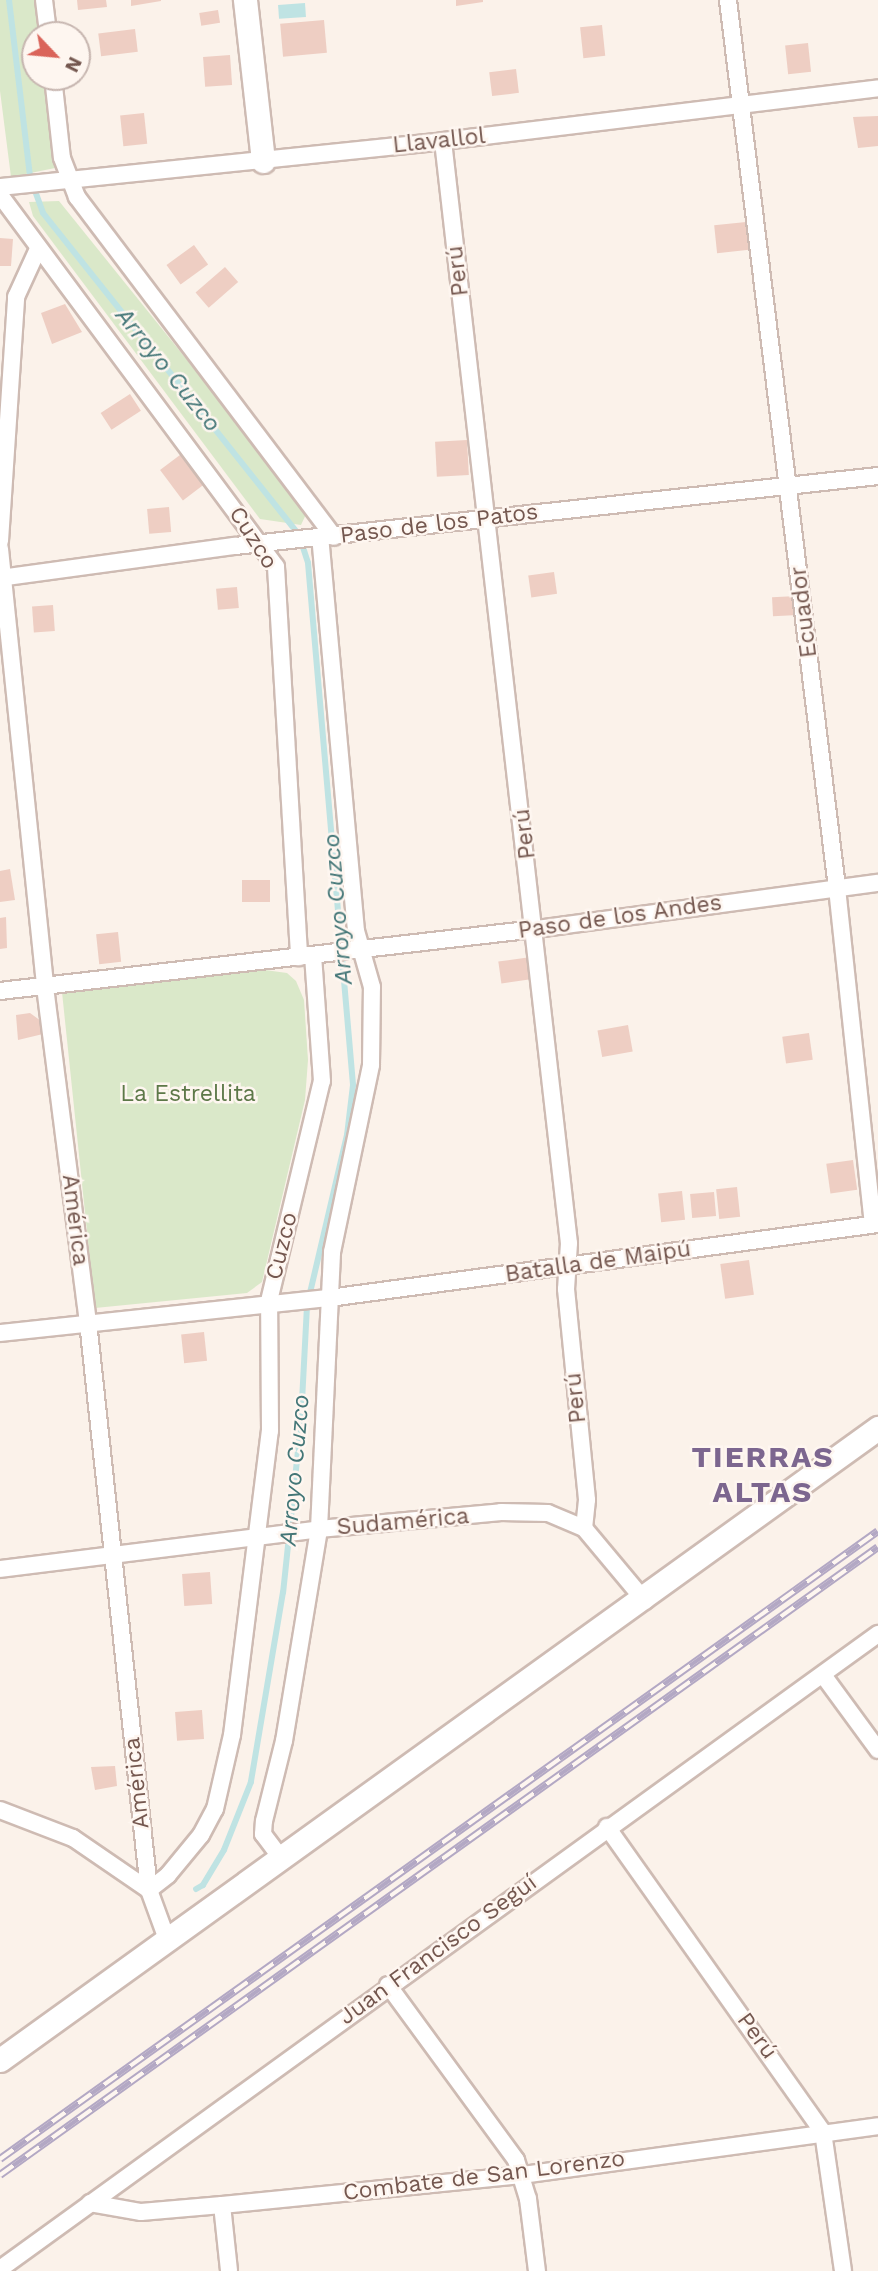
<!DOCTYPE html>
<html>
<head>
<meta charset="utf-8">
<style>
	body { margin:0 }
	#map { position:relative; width:878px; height:2271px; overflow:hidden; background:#fbf2ea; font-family:"Work Sans",sans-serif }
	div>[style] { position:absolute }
	.green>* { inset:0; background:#dae8c9 }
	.water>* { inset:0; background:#bfe3e3; transform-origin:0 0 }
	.stream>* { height:6px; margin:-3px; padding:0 3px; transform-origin:3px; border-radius:3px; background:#bfe3e3 }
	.building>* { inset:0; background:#eecec3; transform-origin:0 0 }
	.roads { filter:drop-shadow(2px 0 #cebbb3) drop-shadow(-2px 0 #cebbb3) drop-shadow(0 2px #cebbb3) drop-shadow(0 -2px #cebbb3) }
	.street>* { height:16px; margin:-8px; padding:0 8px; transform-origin:8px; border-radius:8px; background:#fff }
	.secondary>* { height:23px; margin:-11.5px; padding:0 11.5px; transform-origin:11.5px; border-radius:11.5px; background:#fff }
	.rail>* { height:8px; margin-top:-4px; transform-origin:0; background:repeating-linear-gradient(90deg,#fef6f0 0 16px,#b3a8c4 0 32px); box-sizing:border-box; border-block:2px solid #b3a8c4 }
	span { translate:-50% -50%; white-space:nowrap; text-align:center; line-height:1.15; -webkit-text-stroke:5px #fef6f0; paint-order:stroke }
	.street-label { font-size:23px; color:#74574f }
	.park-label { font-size:23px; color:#5d7848 }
	.water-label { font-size:24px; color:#437677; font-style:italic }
	.district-label { font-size:30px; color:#7c668f; font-weight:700; letter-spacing:2px }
	.north { position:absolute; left:21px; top:21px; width:70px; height:70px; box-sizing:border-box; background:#fef6f0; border:2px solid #c7b6b0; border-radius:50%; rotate:116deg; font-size:19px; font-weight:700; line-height:28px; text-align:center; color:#74574f }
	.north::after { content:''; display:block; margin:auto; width:24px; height:32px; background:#da645a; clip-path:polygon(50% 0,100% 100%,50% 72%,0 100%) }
</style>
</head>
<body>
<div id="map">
	<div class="green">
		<div style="clip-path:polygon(0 0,36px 0,40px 35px,35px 35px,35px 77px,45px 77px,55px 168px,11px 177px,0 91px)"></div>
		<div style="clip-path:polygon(59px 201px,308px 510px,301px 525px,260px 519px,33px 216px,29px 202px)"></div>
		<div style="clip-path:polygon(265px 970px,287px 973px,296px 981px,304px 1000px,308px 1060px,305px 1100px,262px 1282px,247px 1293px,95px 1308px,62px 992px)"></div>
	</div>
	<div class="water">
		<div style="left:305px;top:3px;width:14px;height:27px;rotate:86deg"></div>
	</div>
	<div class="stream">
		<div style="left:9px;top:0;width:178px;rotate:83.2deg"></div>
		<div style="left:30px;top:177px;width:38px;rotate:70deg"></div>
		<div style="left:43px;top:213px;width:411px;rotate:51.5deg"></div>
		<div style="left:299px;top:535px;width:29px;rotate:72deg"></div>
		<div style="left:308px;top:563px;width:524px;rotate:85.07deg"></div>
		<div style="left:353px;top:1085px;width:50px;rotate:96.8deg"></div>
		<div style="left:347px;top:1135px;width:176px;rotate:103.2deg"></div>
		<div style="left:307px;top:1306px;width:116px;rotate:93deg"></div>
		<div style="left:301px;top:1422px;width:171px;rotate:96deg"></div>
		<div style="left:283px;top:1592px;width:193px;rotate:99.6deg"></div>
		<div style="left:251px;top:1782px;width:73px;rotate:111.7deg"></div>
		<div style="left:224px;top:1850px;width:41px;rotate:121deg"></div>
		<div style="left:203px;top:1885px;width:8px;rotate:150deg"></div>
	</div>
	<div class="building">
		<div style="clip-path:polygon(77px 0,106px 0,107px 7px,78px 10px)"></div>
		<div style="clip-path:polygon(131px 0,161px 0,161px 1px,131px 6px)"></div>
		<div style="clip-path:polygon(456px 0,483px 0,483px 2px,456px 6px)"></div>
		<div style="left:218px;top:10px;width:13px;height:19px;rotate:81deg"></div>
		<div style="left:324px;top:20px;width:33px;height:44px;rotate:85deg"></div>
		<div style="left:602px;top:25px;width:31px;height:22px;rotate:84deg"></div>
		<div style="left:135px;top:29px;width:23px;height:37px;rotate:83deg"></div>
		<div style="left:808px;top:43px;width:29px;height:23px;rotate:84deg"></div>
		<div style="left:230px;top:55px;width:30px;height:27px;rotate:86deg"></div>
		<div style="left:516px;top:69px;width:24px;height:27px;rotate:83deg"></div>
		<div style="left:144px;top:113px;width:31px;height:24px;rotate:84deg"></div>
		<div style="clip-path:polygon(878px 116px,878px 146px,858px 148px,853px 117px)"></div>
		<div style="left:746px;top:222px;width:28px;height:32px;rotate:84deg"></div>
		<div style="clip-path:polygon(0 238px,13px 239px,11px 266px,0 266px)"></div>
		<div style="left:194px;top:245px;width:24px;height:34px;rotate:54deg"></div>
		<div style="left:225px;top:267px;width:20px;height:39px;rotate:49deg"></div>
		<div style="clip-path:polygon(65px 304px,82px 332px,52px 344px,41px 313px)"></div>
		<div style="left:130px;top:394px;width:20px;height:35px;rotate:57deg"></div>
		<div style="left:467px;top:440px;width:35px;height:32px;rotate:87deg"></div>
		<div style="left:184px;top:452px;width:38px;height:30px;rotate:53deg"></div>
		<div style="left:169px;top:507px;width:25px;height:22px;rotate:85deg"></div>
		<div style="left:554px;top:572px;width:22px;height:26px;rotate:82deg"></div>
		<div style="left:237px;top:587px;width:21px;height:21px;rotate:85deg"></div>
		<div style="left:797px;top:596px;width:19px;height:25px;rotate:87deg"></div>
		<div style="left:53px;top:605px;width:26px;height:21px;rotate:86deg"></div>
		<div style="clip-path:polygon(10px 869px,15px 900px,0 902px,0 871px)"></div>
		<div style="left:242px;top:880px;width:28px;height:22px"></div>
		<div style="clip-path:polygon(6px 917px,7px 948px,0 949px,0 918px)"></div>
		<div style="left:118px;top:932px;width:30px;height:22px;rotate:84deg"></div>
		<div style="left:531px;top:957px;width:22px;height:33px;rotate:82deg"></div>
		<div style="clip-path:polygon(30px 1013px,41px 1021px,43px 1034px,18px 1040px,16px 1015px)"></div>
		<div style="left:628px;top:1025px;width:27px;height:31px;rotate:80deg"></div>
		<div style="left:809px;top:1033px;width:27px;height:27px;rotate:82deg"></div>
		<div style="left:853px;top:1160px;width:30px;height:27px;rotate:82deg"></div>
		<div style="left:737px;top:1187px;width:30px;height:21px;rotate:84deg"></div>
		<div style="left:682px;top:1191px;width:29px;height:24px;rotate:84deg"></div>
		<div style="left:714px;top:1192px;width:24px;height:24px;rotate:85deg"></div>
		<div style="left:749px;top:1260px;width:35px;height:29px;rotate:82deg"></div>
		<div style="left:204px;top:1332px;width:29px;height:23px;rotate:84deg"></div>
		<div style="left:210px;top:1572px;width:32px;height:28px;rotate:86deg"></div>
		<div style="left:202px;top:1710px;width:29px;height:27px;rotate:86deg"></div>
		<div style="clip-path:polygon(115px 1766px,117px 1786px,95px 1790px,91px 1767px)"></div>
	</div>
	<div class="roads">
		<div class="street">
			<div style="left:44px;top:0;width:35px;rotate:83deg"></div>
			<div style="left:728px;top:0;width:895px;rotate:83deg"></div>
			<div style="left:837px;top:888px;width:338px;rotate:83.9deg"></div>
			<div style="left:53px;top:77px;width:81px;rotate:83.7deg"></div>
			<div style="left:62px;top:158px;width:42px;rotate:69deg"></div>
			<div style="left:77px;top:197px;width:426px;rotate:52.9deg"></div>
			<div style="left:443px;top:141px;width:1109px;rotate:83.48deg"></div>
			<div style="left:569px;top:1243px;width:46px;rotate:93.7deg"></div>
			<div style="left:566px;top:1289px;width:212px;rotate:84.3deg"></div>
			<div style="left:587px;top:1500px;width:28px;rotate:96deg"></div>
			<div style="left:0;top:187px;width:445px;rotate:-5.9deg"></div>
			<div style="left:443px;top:141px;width:438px;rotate:-6.9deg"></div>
			<div style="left:0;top:195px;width:463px;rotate:53.4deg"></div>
			<div style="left:276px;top:567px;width:391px;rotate:86.6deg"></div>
			<div style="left:0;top:541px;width:245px;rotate:-86.2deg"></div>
			<div style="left:16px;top:297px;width:53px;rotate:-65.4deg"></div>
			<div style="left:0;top:549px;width:440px;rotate:84.1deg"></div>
			<div style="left:45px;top:987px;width:338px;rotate:82.7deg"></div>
			<div style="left:88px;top:1322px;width:571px;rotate:83.87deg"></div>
			<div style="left:0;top:578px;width:237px;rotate:-7.8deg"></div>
			<div style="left:235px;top:546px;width:647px;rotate:-6.21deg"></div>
			<div style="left:0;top:991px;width:540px;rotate:-6.6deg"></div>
			<div style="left:536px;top:929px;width:345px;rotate:-7.7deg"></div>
			<div style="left:0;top:1333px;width:331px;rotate:-6.1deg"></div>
			<div style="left:329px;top:1298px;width:554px;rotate:-7.68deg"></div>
			<div style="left:0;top:1569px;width:321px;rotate:-7.1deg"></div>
			<div style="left:319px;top:1529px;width:183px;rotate:-5.3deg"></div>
			<div style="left:501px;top:1512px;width:47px;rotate:1.2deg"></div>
			<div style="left:548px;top:1513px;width:39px;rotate:23deg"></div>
			<div style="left:584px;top:1528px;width:95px;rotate:50.1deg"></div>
			<div style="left:823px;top:1675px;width:93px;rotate:53.7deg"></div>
			<div style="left:0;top:1810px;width:78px;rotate:21deg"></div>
			<div style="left:73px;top:1838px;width:92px;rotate:34.4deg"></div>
			<div style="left:149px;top:1890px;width:55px;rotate:69.9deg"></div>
			<div style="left:607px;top:1827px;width:374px;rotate:54.7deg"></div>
			<div style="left:823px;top:2132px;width:140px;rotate:81.8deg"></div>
			<div style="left:281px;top:1858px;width:30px;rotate:-127deg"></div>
			<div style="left:263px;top:1834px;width:13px;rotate:-86deg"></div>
			<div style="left:264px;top:1821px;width:82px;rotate:-76deg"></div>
			<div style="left:284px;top:1741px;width:215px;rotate:-80.6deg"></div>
			<div style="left:319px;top:1529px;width:277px;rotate:-87.3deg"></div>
			<div style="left:332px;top:1252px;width:191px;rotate:-78.2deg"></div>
			<div style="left:371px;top:1065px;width:78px;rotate:-89.3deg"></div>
			<div style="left:372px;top:987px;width:58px;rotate:-105.9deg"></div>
			<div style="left:356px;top:931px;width:395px;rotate:-95.2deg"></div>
			<div style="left:149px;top:1890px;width:24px;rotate:-38deg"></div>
			<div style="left:168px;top:1875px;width:52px;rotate:-50.5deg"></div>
			<div style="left:201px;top:1835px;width:30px;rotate:-62deg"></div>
			<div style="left:215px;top:1809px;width:76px;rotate:-77.1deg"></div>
			<div style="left:232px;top:1735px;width:306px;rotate:-82.9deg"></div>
			<div style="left:270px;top:1431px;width:130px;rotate:-90.4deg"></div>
			<div style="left:269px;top:1301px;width:226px;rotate:-76.5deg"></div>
			<div style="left:322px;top:1081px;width:126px;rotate:-94.1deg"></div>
			<div style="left:388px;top:1985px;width:217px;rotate:53.8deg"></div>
			<div style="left:516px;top:2160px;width:41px;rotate:72.9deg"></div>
			<div style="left:528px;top:2199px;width:73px;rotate:82.9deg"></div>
			<div style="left:90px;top:2203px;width:52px;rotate:10deg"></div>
			<div style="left:141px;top:2212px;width:81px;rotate:-4.9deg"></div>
			<div style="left:222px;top:2205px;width:301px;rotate:-5.7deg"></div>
			<div style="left:522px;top:2175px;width:359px;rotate:-7.8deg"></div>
			<div style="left:222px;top:2205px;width:66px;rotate:83.9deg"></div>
			<div style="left:0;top:2269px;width:1084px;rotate:-35.88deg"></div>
		</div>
		<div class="secondary">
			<div style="left:245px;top:0;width:162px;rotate:83.6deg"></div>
			<div style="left:0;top:2060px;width:1082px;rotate:-35.75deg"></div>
		</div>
	</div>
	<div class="rail">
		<div style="left:0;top:2159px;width:1079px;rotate:-35.57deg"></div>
		<div style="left:0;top:2175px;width:1079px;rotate:-35.57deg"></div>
	</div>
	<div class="street-label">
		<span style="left:439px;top:141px;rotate:-6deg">Llavallol</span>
		<span style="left:458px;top:271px;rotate:-97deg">Perú</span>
		<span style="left:439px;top:524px;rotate:-7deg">Paso de los Patos</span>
		<span style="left:253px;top:538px;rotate:57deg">Cuzco</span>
		<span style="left:804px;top:612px;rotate:-97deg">Ecuador</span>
		<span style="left:525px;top:834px;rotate:-97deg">Perú</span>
		<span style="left:620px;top:917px;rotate:-8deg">Paso de los Andes</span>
		<span style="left:75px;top:1220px;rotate:83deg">América</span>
		<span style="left:282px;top:1246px;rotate:-76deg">Cuzco</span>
		<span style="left:598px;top:1262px;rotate:-8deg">Batalla de Maipú</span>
		<span style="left:576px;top:1398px;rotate:-96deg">Perú</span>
		<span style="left:403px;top:1522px;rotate:-5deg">Sudamérica</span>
		<span style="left:137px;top:1783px;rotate:-96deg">América</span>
		<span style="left:438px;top:1950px;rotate:-36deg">Juan Francisco Seguí</span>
		<span style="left:757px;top:2036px;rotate:54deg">Perú</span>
		<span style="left:484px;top:2176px;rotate:-7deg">Combate de San Lorenzo</span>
	</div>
	<div class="park-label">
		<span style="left:188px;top:1094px">La Estrellita</span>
	</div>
	<div class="water-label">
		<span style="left:168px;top:370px;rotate:51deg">Arroyo Cuzco</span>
		<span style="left:338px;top:909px;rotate:-95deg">Arroyo Cuzco</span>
		<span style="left:295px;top:1470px;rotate:-85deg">Arroyo Cuzco</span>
	</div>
	<div class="district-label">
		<span style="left:763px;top:1474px">TIERRAS<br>ALTAS</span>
	</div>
	<div class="north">N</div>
</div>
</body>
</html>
